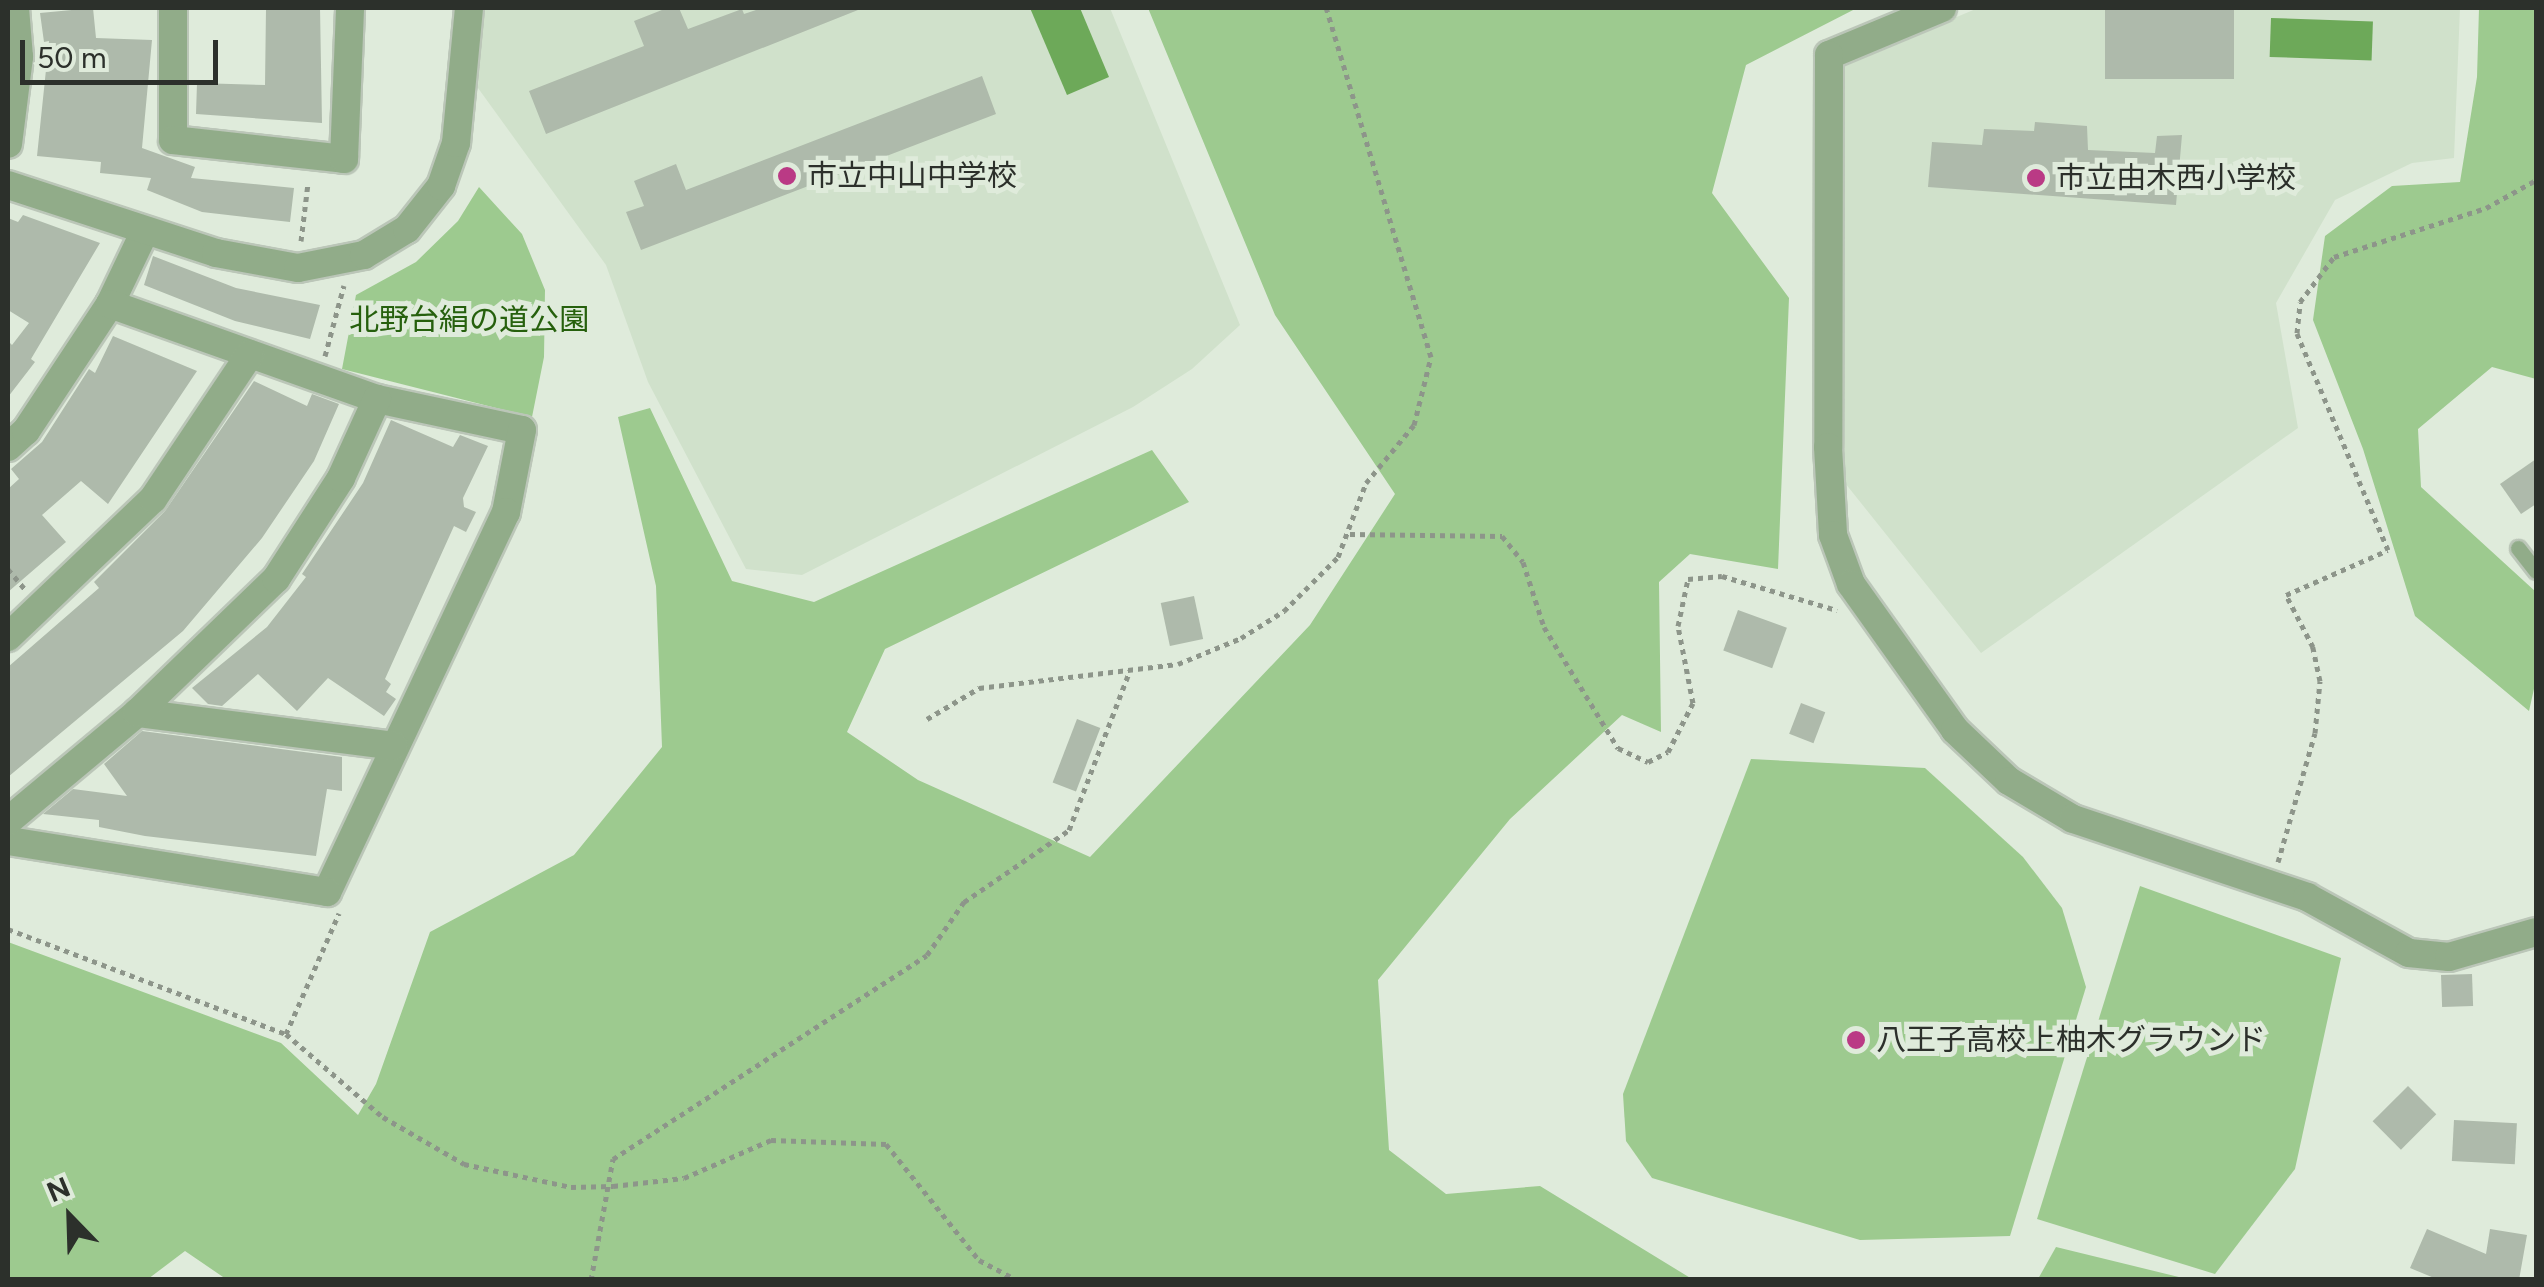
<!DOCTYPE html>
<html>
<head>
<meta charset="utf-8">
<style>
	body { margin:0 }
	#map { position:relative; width:2544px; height:1287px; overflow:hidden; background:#dfebdb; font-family:Figtree,"Noto Sans JP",sans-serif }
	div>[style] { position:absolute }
	.built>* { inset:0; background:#d0e1cb }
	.green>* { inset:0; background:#9dca8f }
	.water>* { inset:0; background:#6da959; transform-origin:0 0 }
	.building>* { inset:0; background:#aebaab; transform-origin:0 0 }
	.path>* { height:5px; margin-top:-2.5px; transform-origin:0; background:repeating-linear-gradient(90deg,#8d958a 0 5px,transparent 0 10px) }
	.roads { filter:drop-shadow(2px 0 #bbc6b8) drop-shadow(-2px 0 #bbc6b8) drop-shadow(0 2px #bbc6b8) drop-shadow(0 -2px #bbc6b8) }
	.service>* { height:15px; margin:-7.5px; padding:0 7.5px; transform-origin:7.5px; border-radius:7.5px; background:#91ac89 }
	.minor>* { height:28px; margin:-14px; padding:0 14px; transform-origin:14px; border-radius:14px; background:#91ac89 }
	.tertiary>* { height:28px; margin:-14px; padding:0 14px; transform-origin:14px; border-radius:14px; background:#91ac89 }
	.dots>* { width:28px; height:28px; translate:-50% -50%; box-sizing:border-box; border:5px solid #dfebdb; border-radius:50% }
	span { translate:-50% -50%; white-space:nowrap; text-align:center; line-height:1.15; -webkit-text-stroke:10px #dfebdb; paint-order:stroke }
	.poi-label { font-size:30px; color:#2c302b }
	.left { translate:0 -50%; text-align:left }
	.park-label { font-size:30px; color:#26600d }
	.frame { position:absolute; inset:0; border:10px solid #2c302b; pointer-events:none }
	.north { position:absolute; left:20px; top:1167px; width:100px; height:100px; -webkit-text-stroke:8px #dfebdb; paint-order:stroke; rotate:337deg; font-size:28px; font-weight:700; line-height:40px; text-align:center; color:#2c302b }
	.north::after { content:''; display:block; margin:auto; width:35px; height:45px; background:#2c302b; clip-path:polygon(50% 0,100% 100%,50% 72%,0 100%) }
	.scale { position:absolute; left:20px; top:40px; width:198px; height:45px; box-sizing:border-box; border:5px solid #2c302b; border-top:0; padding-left:12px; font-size:30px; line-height:35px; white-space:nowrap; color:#2c302b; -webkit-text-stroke:8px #dfebdb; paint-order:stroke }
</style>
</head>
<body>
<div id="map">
	<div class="built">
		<div style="clip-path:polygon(483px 8px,1110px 8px,1240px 325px,1192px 369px,1133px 407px,802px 575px,746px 569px,648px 382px,606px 265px,478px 88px)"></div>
		<div style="clip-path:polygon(1978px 8px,2460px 8px,2454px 158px,2412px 163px,2335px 200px,2276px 303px,2298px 428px,1981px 653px,1845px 483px,1841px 66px)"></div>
	</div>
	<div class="green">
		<div style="clip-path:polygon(1148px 8px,1857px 8px,1746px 65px,1712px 193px,1789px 298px,1778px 569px,1690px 554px,1659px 582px,1661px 732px,1622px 715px,1510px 819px,1378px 980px,1389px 1150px,1446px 1194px,1540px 1186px,1692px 1279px,226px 1279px,185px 1251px,148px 1279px,8px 1279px,8px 942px,281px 1043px,358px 1115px,376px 1084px,430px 932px,574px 855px,662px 747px,656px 586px,618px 417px,650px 408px,732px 581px,814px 602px,1152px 450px,1189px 502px,885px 649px,847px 732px,918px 780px,1090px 857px,1310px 625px,1395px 494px,1275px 315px)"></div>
		<div style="clip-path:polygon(2479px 8px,2536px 8px,2536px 379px,2492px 367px,2418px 429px,2421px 487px,2536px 592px,2536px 680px,2529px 711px,2415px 616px,2363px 449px,2313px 320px,2325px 236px,2392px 186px,2460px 182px,2477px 77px)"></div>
		<div style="clip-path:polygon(479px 187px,522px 234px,545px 290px,544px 357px,532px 417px,342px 369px,356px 295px,416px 262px,458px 221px)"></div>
		<div style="clip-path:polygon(1751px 759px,1925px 768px,2023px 857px,2062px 908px,2086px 987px,2010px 1236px,1860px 1240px,1652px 1178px,1626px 1141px,1623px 1094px)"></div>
		<div style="clip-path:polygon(2140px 886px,2341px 958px,2295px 1169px,2215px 1274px,2037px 1219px)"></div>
		<div style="clip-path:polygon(2056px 1247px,2187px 1279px,2038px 1279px)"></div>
	</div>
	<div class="water">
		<div style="clip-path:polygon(1030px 8px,1080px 8px,1109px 77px,1067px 95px)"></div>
		<div style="left:2271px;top:18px;width:102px;height:39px;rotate:2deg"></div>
	</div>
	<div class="building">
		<div style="clip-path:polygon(93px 8px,96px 38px,152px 40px,142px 148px,195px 167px,191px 178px,294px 188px,290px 222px,202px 212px,147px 190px,151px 178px,100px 173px,101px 162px,37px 156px,49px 41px,44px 42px,40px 13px)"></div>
		<div style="clip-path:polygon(266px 8px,320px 8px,322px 123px,196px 114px,197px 83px,265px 85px)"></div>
		<div style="clip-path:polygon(667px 8px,679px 8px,688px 29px,742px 9px,744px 14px,762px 8px,863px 8px,546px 134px,529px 91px,644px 46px,634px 21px)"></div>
		<div style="left:2105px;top:8px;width:129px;height:71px"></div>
		<div style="clip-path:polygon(982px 76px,996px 114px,641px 250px,626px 212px,644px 206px,634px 181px,676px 164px,686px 190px)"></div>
		<div style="clip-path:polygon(2035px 122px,2087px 126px,2088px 150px,2155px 153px,2157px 136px,2182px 135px,2176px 205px,1928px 187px,1932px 142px,1982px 145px,1984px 129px,2034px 131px)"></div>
		<div style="clip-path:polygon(23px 215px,100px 243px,31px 359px,35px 362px,8px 397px,8px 341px,12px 345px,29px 323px,8px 310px,8px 218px,18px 222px)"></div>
		<div style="clip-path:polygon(153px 256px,236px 288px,320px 305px,310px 339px,235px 321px,144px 285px)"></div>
		<div style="clip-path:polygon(113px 336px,197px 371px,108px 504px,81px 481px,42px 515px,66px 542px,8px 592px,8px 489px,19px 479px,11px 469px,42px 442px,89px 369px,95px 373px)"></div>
		<div style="clip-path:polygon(254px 381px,307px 406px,312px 394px,339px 404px,314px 461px,262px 538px,183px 631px,8px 777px,8px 667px,99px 588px,94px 582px,165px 511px)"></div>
		<div style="clip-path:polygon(391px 420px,453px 447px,460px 435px,488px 446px,463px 498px,464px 507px,476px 512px,466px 532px,454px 526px,385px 679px,391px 684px,386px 692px,396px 699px,384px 716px,328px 678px,297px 711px,258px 674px,222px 706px,208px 704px,192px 688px,267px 627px,306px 577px,302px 574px,363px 483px)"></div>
		<div style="clip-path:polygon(2536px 459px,2536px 504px,2521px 514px,2500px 484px)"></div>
		<div style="left:1194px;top:596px;width:44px;height:34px;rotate:78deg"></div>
		<div style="left:1738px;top:610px;width:52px;height:43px;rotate:20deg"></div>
		<div style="left:1801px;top:703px;width:26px;height:33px;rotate:21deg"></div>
		<div style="left:1077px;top:719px;width:25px;height:68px;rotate:21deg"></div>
		<div style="clip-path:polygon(142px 731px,342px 757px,342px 791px,327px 789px,316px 856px,145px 836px,99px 827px,99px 820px,43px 814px,73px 789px,127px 796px,104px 764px)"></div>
		<div style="left:2472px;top:974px;width:32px;height:31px;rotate:88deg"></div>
		<div style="left:2408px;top:1086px;width:40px;height:50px;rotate:45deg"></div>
		<div style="left:2454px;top:1120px;width:63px;height:41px;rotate:3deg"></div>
		<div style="clip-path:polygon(2427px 1229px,2486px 1254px,2490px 1229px,2527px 1235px,2519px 1280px,2439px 1280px,2410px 1268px)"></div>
	</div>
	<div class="path">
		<div style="left:301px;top:241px;width:58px;rotate:-83.1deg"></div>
		<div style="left:325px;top:356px;width:73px;rotate:-75deg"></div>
		<div style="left:1350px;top:534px;width:152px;rotate:0.8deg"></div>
		<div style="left:1502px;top:536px;width:33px;rotate:51deg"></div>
		<div style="left:1523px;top:562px;width:68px;rotate:72.1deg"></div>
		<div style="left:1544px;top:627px;width:142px;rotate:58.6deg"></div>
		<div style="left:1618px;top:748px;width:33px;rotate:25deg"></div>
		<div style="left:1648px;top:762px;width:22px;rotate:-27deg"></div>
		<div style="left:1668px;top:752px;width:55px;rotate:-63deg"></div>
		<div style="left:1693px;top:703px;width:78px;rotate:-101deg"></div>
		<div style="left:1678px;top:626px;width:48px;rotate:-78deg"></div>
		<div style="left:1688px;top:579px;width:34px;rotate:-5deg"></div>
		<div style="left:1722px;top:576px;width:120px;rotate:16.5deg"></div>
		<div style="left:8px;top:569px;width:26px;rotate:50deg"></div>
		<div style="left:927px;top:719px;width:61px;rotate:-30.8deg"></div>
		<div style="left:979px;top:688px;width:200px;rotate:-6.9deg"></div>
		<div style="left:1178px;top:664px;width:68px;rotate:-22.4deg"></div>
		<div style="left:1241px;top:638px;width:51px;rotate:-32.1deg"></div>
		<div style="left:1284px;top:611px;width:76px;rotate:-45deg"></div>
		<div style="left:1338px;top:557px;width:79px;rotate:-69.3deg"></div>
		<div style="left:1366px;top:483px;width:75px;rotate:-50.4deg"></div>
		<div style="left:1414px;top:425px;width:70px;rotate:-76deg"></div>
		<div style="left:1431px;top:357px;width:364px;rotate:-106.7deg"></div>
		<div style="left:2278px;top:862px;width:134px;rotate:-74deg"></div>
		<div style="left:2315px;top:733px;width:52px;rotate:-84.5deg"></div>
		<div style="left:2320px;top:681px;width:35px;rotate:-102deg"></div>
		<div style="left:2313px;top:647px;width:59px;rotate:-117.4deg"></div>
		<div style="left:2286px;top:595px;width:111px;rotate:-23.8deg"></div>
		<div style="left:2388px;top:550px;width:235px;rotate:-112.8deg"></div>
		<div style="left:2297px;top:333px;width:31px;rotate:-84deg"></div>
		<div style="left:2300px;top:302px;width:56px;rotate:-52.9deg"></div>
		<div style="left:2334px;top:257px;width:160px;rotate:-17.9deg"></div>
		<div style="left:2486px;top:208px;width:57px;rotate:-29.2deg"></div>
		<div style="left:8px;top:929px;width:297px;rotate:20.7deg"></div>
		<div style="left:286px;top:1034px;width:128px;rotate:40.6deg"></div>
		<div style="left:383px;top:1117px;width:94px;rotate:30.1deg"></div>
		<div style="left:464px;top:1164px;width:109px;rotate:12.1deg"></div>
		<div style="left:571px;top:1187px;width:42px;rotate:-1.4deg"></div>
		<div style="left:613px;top:1186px;width:71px;rotate:-6.4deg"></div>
		<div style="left:684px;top:1178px;width:95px;rotate:-23.6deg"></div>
		<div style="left:771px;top:1140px;width:115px;rotate:2deg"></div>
		<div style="left:886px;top:1144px;width:149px;rotate:51.3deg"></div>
		<div style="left:979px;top:1260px;width:43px;rotate:27.8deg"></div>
		<div style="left:286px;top:1034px;width:132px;rotate:-66.3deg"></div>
		<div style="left:591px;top:1280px;width:123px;rotate:-79.7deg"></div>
		<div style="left:613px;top:1159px;width:374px;rotate:-33deg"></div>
		<div style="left:927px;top:955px;width:65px;rotate:-55.1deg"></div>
		<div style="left:964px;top:902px;width:127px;rotate:-34.4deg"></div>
		<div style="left:1069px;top:830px;width:171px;rotate:-69.1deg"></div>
	</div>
	<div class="roads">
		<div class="service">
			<div style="left:2518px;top:548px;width:29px;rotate:52deg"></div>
		</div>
		<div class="minor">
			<div style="left:173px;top:8px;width:132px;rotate:90deg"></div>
			<div style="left:173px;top:140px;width:172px;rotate:6.3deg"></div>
			<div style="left:344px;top:159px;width:151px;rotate:-87.7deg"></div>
			<div style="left:1942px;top:8px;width:122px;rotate:157.4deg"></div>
			<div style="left:1829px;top:55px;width:392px;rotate:90.1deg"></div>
			<div style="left:1828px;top:447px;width:88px;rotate:86.7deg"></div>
			<div style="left:1833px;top:535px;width:52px;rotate:69.8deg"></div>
			<div style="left:1851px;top:584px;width:179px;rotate:54.5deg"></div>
			<div style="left:1955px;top:730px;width:74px;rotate:43.4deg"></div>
			<div style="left:2009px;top:781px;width:74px;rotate:30.7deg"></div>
			<div style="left:2073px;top:819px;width:247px;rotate:18.4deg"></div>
			<div style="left:2307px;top:897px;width:116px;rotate:28.8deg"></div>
			<div style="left:2409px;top:953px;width:40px;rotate:5.7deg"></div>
			<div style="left:2449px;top:957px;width:91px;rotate:-16deg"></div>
			<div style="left:110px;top:304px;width:79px;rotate:-64.4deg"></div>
			<div style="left:8px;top:447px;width:24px;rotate:-42deg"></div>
			<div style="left:26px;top:431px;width:152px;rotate:-56.5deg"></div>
			<div style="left:110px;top:304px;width:283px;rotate:19.6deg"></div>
			<div style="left:377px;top:399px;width:148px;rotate:12.1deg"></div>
			<div style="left:522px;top:430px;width:84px;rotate:101deg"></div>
			<div style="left:506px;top:512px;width:420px;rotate:115.2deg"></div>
			<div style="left:327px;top:892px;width:323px;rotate:-170.9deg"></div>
			<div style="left:8px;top:637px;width:200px;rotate:-43.6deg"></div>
			<div style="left:153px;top:499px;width:174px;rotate:-56.2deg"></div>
			<div style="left:137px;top:713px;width:259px;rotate:7.3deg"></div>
			<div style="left:8px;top:821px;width:168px;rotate:-39.9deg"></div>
			<div style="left:137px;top:713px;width:193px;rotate:-44deg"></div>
			<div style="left:276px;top:579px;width:120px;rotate:-57.2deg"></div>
			<div style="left:341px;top:478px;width:87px;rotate:-65.5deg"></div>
		</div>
		<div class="tertiary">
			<div style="left:8px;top:144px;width:88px;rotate:-82.8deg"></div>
			<div style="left:19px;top:57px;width:49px;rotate:-94.7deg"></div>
			<div style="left:8px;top:185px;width:219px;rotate:18.1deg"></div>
			<div style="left:216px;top:253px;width:83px;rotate:10.4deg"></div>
			<div style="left:298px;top:268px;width:67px;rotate:-11.1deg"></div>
			<div style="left:364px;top:255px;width:50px;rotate:-31.2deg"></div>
			<div style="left:407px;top:229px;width:55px;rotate:-51.7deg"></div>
			<div style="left:441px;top:186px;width:46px;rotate:-70.8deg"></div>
			<div style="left:456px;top:143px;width:136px;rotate:-84.5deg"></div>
		</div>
	</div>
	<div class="dots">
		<div style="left:787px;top:176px;background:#ba3a85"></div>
		<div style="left:2036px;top:178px;background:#ba3a85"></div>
		<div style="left:1856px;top:1040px;background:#ba3a85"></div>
	</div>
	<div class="poi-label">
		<span class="left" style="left:807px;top:176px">市立中山中学校</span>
		<span class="left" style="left:2056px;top:178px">市立由木西小学校</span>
		<span class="left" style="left:1876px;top:1040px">八王子高校上柚木グラウンド</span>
	</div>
	<div class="park-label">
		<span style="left:469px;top:320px">北野台絹の道公園</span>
	</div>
	<div class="frame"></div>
	<div class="north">N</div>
	<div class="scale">50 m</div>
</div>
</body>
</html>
